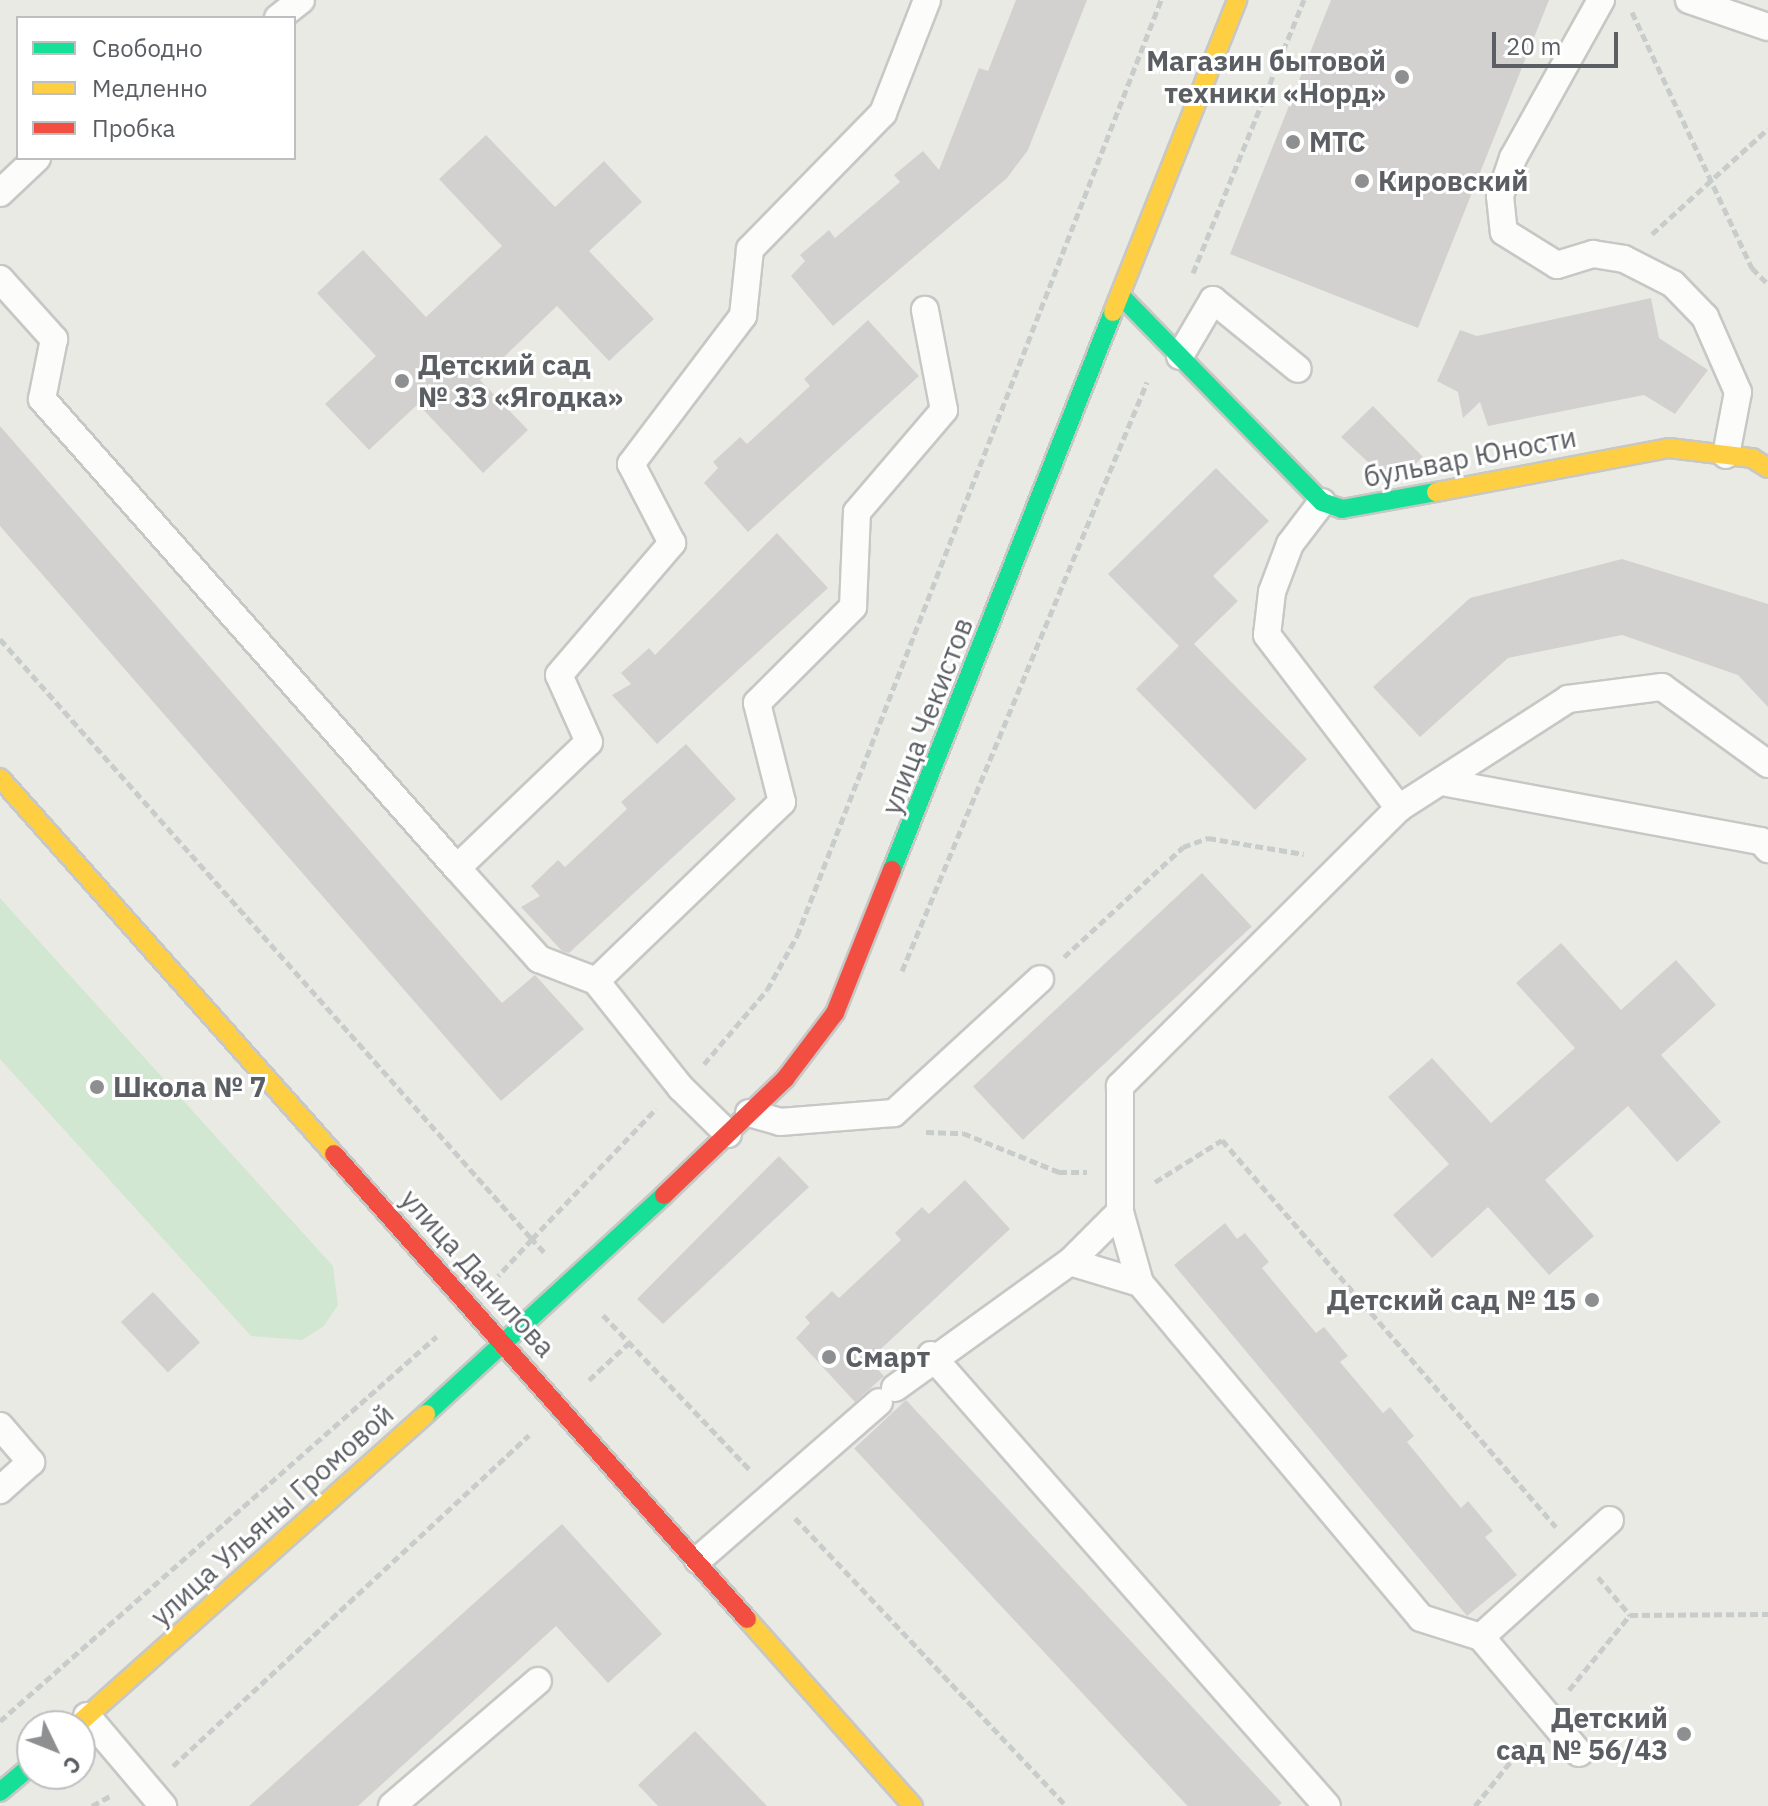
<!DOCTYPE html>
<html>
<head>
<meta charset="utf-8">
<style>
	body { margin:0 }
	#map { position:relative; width:1768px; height:1806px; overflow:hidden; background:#eaeae5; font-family:"IBM Plex Sans",sans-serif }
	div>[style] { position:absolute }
	.green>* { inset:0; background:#d2e7d1 }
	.building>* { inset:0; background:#d2d1cf; transform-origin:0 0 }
	.path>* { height:5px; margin-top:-2.5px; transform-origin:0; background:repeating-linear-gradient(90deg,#c8ccca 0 8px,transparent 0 12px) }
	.roads { filter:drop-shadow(2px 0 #c7c7c6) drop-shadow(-2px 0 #c7c7c6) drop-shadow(0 2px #c7c7c6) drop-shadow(0 -2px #c7c7c6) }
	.lane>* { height:26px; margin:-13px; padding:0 13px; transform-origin:13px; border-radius:13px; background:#fcfcfb }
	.fast>* { height:18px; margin:-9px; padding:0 9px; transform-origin:9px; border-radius:9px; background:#16e098 }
	.slow>* { height:18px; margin:-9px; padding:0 9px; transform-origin:9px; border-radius:9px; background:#ffcf43 }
	.jam>* { height:18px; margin:-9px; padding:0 9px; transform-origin:9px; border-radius:9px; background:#f24e42 }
	.dots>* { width:22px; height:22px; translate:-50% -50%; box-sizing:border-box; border:4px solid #fff; border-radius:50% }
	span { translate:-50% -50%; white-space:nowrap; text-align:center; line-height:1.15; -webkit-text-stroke:6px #fff; paint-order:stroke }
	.poi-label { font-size:28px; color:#5b5e63; font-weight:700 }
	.right { translate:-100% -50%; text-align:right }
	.left { translate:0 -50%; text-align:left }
	.street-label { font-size:28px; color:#5b5e63 }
	.legend { position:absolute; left:16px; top:16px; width:280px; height:144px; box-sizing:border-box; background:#fff; border:2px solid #bdbfc1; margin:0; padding:10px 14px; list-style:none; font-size:24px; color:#5b5e63 }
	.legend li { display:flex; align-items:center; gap:16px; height:40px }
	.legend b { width:40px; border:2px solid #bdbfc1 }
	.north { position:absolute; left:16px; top:1710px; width:80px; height:80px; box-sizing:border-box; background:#fff; border:2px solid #bdbfc1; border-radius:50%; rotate:133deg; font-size:22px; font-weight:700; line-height:32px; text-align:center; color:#5b5e63 }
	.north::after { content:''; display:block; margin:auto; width:28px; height:36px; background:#8d8f90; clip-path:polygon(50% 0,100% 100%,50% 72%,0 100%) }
	.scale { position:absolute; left:1492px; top:32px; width:126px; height:36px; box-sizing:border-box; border:4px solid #5b5e63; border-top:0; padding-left:10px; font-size:24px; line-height:28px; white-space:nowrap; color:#5b5e63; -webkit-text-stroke:6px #fff; paint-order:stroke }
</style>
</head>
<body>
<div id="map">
	<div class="green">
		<div style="clip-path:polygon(0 898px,333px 1266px,338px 1305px,324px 1326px,302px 1340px,251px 1336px,0 1059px)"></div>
	</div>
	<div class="building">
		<div style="clip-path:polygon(1016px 0,1087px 0,1028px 150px,1007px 178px,833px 326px,791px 276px,805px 261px,800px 255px,829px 230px,835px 238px,900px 182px,894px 175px,923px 151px,939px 170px,979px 68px,988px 71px)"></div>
		<div style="clip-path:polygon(1331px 0,1549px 0,1418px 328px,1230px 254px)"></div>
		<div style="clip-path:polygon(486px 135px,555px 207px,604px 161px,642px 202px,589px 251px,654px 319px,609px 361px,557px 306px,480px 380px,528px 430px,483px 473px,418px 404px,369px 450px,325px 404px,376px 356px,317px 293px,363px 250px,426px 317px,502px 246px,439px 179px)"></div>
		<div style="clip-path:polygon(1651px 298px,1659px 338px,1708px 370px,1675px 414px,1644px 395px,1488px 426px,1480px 402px,1463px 418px,1458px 392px,1437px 381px,1460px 330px,1477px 336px)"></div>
		<div style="clip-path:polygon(868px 320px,919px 376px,748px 532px,704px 483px,718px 468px,713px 462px,740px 437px,747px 444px,810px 386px,804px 379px)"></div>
		<div style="clip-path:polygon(1373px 406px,1423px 457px,1408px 471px,1383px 476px,1341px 437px)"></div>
		<div style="clip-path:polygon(0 426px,502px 1003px,535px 975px,584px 1029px,501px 1101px,0 526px)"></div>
		<div style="clip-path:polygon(1216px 468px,1269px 521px,1213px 576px,1238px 601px,1194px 644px,1307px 759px,1255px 810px,1136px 689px,1179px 646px,1108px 574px)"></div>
		<div style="clip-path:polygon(777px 533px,828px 588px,657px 744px,612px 695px,631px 684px,621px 673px,649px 648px,655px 655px)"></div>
		<div style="clip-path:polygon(1622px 559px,1768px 604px,1768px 707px,1738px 675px,1622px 635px,1508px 658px,1420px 737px,1373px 687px,1470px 598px)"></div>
		<div style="clip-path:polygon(686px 744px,736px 799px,569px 953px,562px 951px,521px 907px,540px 896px,531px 886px,558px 860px,565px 867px,627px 809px,621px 802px)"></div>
		<div style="left:1202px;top:873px;width:73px;height:313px;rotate:47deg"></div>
		<div style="clip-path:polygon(1561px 943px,1621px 1010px,1676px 960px,1716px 1005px,1661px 1055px,1721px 1122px,1677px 1162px,1628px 1106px,1545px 1180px,1594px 1236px,1549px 1275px,1488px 1207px,1432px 1258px,1393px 1215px,1449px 1164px,1388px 1097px,1432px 1058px,1491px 1123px,1575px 1048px,1516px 983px)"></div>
		<div style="clip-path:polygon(779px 1156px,809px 1187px,663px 1324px,637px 1299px)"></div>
		<div style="clip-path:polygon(965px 1180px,1010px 1229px,869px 1360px,884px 1376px,855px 1402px,796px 1338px,810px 1323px,805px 1317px,832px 1291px,839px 1298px,901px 1240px,895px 1233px,922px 1207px,929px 1214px)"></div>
		<div style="clip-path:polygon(1225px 1223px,1237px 1239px,1245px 1233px,1269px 1262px,1262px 1268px,1316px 1333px,1324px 1327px,1348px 1356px,1340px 1362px,1383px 1413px,1390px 1407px,1414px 1436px,1407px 1442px,1461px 1508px,1468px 1501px,1493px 1531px,1485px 1537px,1517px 1575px,1467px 1616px,1174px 1265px)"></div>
		<div style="left:153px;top:1292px;width:69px;height:44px;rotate:47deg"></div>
		<div style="left:906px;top:1400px;width:551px;height:71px;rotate:47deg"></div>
		<div style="clip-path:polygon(562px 1524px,662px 1634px,608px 1683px,556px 1626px,358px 1806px,249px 1806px)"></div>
		<div style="clip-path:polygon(695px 1731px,767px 1806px,658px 1806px,638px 1785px)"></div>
	</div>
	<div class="path">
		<div style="left:1632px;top:12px;width:283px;rotate:64.9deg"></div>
		<div style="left:1752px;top:268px;width:23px;rotate:45deg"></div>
		<div style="left:1652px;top:234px;width:156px;rotate:-42.2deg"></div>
		<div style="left:1193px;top:273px;width:295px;rotate:-67.9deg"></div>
		<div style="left:0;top:639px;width:802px;rotate:48.44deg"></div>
		<div style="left:532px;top:1239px;width:50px;rotate:132.6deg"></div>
		<div style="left:1064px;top:957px;width:162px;rotate:-42.7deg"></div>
		<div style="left:1183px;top:847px;width:27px;rotate:-20deg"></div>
		<div style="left:1208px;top:838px;width:97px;rotate:9.5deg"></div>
		<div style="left:902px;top:971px;width:638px;rotate:-67.41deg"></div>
		<div style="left:704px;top:1064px;width:97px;rotate:-49.6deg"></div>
		<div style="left:767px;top:990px;width:62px;rotate:-60.9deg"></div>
		<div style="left:797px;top:936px;width:1004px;rotate:-68.75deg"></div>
		<div style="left:926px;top:1132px;width:37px;rotate:2deg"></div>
		<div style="left:963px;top:1133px;width:104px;rotate:22.1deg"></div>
		<div style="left:1059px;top:1172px;width:28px"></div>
		<div style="left:1155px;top:1182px;width:79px;rotate:-32.1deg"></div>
		<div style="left:1222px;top:1140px;width:511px;rotate:49.2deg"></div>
		<div style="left:544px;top:1252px;width:18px;rotate:-133deg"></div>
		<div style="left:532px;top:1239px;width:180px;rotate:-46.4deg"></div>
		<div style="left:603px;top:1315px;width:214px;rotate:46.5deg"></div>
		<div style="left:589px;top:1380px;width:56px;rotate:-42.8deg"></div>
		<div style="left:795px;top:1518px;width:395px;rotate:46.7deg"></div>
		<div style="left:1598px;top:1577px;width:50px;rotate:49.9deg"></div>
		<div style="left:1630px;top:1615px;width:138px;rotate:-0.4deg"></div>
		<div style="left:1569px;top:1690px;width:97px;rotate:-50.9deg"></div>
		<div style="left:0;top:1721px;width:582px;rotate:-41.38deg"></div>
		<div style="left:173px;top:1766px;width:486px;rotate:-42.9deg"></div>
		<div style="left:92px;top:1806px;width:23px;rotate:-29deg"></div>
		<div style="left:1475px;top:1806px;width:83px;rotate:-51.3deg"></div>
	</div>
	<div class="roads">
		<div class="lane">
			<div style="left:1601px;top:0;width:181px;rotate:119.1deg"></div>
			<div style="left:1513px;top:158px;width:40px;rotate:108.9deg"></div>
			<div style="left:1500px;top:196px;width:36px;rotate:84deg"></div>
			<div style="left:1504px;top:232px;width:62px;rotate:31.9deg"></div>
			<div style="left:1557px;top:265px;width:38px;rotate:-17deg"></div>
			<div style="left:1593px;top:254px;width:31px;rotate:9deg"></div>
			<div style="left:1624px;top:259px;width:55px;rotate:27deg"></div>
			<div style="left:1673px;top:284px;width:46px;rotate:45.9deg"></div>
			<div style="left:1705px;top:317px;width:82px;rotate:66.3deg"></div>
			<div style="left:1738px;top:392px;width:64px;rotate:100.8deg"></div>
			<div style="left:1689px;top:0;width:83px;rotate:18.9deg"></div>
			<div style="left:278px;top:18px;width:29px;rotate:-38deg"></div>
			<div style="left:0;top:193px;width:51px;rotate:-43.4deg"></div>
			<div style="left:0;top:279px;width:81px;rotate:48deg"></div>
			<div style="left:54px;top:339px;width:61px;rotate:101.3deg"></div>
			<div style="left:42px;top:399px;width:626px;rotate:48.5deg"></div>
			<div style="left:1180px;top:356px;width:65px;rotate:-59.5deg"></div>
			<div style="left:1213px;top:300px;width:109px;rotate:39.1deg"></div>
			<div style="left:1322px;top:502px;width:53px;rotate:127.3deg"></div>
			<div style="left:1290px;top:544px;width:51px;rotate:110.6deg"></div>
			<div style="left:1272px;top:592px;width:43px;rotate:96.6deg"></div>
			<div style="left:1267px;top:635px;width:218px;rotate:52.7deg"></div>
			<div style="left:1447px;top:783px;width:319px;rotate:10.5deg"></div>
			<div style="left:1761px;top:841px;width:11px;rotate:49deg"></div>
			<div style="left:596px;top:981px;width:61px;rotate:-158.9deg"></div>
			<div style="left:539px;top:959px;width:122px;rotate:-132deg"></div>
			<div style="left:457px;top:868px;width:182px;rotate:-43.7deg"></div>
			<div style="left:589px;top:742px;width:73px;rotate:-114.1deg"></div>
			<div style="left:559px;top:675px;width:174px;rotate:-49.4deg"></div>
			<div style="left:672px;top:543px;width:89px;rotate:-117.4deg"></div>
			<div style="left:631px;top:464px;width:186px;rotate:-52.9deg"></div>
			<div style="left:743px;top:316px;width:67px;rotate:-84deg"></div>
			<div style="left:750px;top:249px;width:190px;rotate:-45.6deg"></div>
			<div style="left:883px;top:113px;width:121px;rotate:-68.7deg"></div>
			<div style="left:749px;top:1113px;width:32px;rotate:16deg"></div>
			<div style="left:780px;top:1122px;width:114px;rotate:-4.5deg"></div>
			<div style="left:894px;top:1113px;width:198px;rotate:-42.5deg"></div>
			<div style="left:728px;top:1134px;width:66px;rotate:-135.6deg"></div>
			<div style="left:681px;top:1088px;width:137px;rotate:-128.5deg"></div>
			<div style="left:596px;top:981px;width:258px;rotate:-43.9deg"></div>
			<div style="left:782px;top:802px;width:102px;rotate:-104.2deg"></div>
			<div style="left:757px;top:703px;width:136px;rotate:-45deg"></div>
			<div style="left:853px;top:607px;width:95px;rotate:-87.6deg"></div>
			<div style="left:857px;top:512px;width:134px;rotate:-49.5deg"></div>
			<div style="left:944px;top:410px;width:102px;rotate:-100.8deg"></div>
			<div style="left:1120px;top:1212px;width:74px;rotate:74.3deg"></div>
			<div style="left:1140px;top:1283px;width:437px;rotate:50deg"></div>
			<div style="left:1421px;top:1618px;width:63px;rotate:17.6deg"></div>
			<div style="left:1481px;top:1637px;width:174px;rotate:-42.2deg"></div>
			<div style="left:1070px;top:1262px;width:73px;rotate:16.7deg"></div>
			<div style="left:931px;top:1355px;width:600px;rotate:48.72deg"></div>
			<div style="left:895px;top:1388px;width:216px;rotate:-35.8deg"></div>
			<div style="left:1070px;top:1262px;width:71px;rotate:-45deg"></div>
			<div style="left:1120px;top:1212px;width:126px;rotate:-90deg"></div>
			<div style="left:1120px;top:1086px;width:394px;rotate:-44.9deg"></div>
			<div style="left:1399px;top:808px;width:201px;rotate:-32.8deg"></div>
			<div style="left:1568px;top:699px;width:95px;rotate:-7.3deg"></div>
			<div style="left:1662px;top:687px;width:131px;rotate:36deg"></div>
			<div style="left:0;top:1426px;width:48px;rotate:49.3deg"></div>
			<div style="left:31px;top:1462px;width:42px;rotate:137.9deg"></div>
			<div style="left:698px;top:1560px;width:240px;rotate:-41.1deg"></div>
			<div style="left:1481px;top:1637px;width:152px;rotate:49.8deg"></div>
			<div style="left:87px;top:1716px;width:118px;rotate:49.8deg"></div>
			<div style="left:392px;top:1806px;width:192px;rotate:-40.6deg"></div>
		</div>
		<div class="fast">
			<div style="left:1122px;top:297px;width:286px;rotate:45.7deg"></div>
			<div style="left:1322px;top:502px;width:21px;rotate:19deg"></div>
			<div style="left:1342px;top:509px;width:96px;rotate:-10.3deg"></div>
			<div style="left:892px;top:870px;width:600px;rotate:-68.39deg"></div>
			<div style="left:426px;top:1414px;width:323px;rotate:-42.6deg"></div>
			<div style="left:0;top:1792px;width:42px;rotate:-40.2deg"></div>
		</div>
		<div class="slow">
			<div style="left:1113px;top:312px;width:336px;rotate:-68.3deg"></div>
			<div style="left:1436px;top:492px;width:237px;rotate:-10.7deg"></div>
			<div style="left:1669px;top:448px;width:84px;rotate:6.9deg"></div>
			<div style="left:1752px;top:458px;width:19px;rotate:32deg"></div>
			<div style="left:0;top:778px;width:503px;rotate:48.39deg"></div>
			<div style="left:747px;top:1619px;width:250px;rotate:48.4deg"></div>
			<div style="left:76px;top:1726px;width:469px;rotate:-41.7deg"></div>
		</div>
		<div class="jam">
			<div style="left:334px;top:1154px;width:622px;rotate:48.39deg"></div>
			<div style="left:664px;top:1195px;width:168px;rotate:-43.8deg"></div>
			<div style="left:785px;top:1079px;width:83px;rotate:-52.9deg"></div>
			<div style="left:835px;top:1013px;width:154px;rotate:-68.3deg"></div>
		</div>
	</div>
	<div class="dots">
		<div style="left:1402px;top:77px;background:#8d8f90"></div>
		<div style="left:1293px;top:142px;background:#8d8f90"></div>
		<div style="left:1362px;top:181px;background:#8d8f90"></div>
		<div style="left:402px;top:381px;background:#8d8f90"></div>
		<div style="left:97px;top:1087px;background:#8d8f90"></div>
		<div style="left:1592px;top:1300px;background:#8d8f90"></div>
		<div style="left:829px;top:1357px;background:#8d8f90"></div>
		<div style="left:1684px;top:1734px;background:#8d8f90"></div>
	</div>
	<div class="poi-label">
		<span class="right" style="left:1386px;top:77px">Магазин бытовой<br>техники «Норд»</span>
		<span class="left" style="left:1309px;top:142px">МТС</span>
		<span class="left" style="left:1378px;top:181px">Кировский</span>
		<span class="left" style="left:418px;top:381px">Детский сад<br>№ 33 «Ягодка»</span>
		<span class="left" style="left:113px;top:1087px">Школа № 7</span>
		<span class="right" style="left:1576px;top:1300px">Детский сад № 15</span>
		<span class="left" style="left:845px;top:1357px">Смарт</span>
		<span class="right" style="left:1668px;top:1734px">Детский<br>сад № 56/43</span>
	</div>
	<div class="street-label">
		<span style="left:1470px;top:457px;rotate:-11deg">бульвар Юности</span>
		<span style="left:927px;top:716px;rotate:-69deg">улица Чекистов</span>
		<span style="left:478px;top:1273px;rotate:48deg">улица Данилова</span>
		<span style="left:272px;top:1515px;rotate:-42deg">улица Ульяны Громовой</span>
	</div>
	<ul class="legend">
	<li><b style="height:10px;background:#16e098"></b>Свободно</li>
	<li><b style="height:10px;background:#ffcf43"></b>Медленно</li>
	<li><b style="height:10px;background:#f24e42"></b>Пробка</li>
	</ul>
	<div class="north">С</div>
	<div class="scale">20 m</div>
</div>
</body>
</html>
